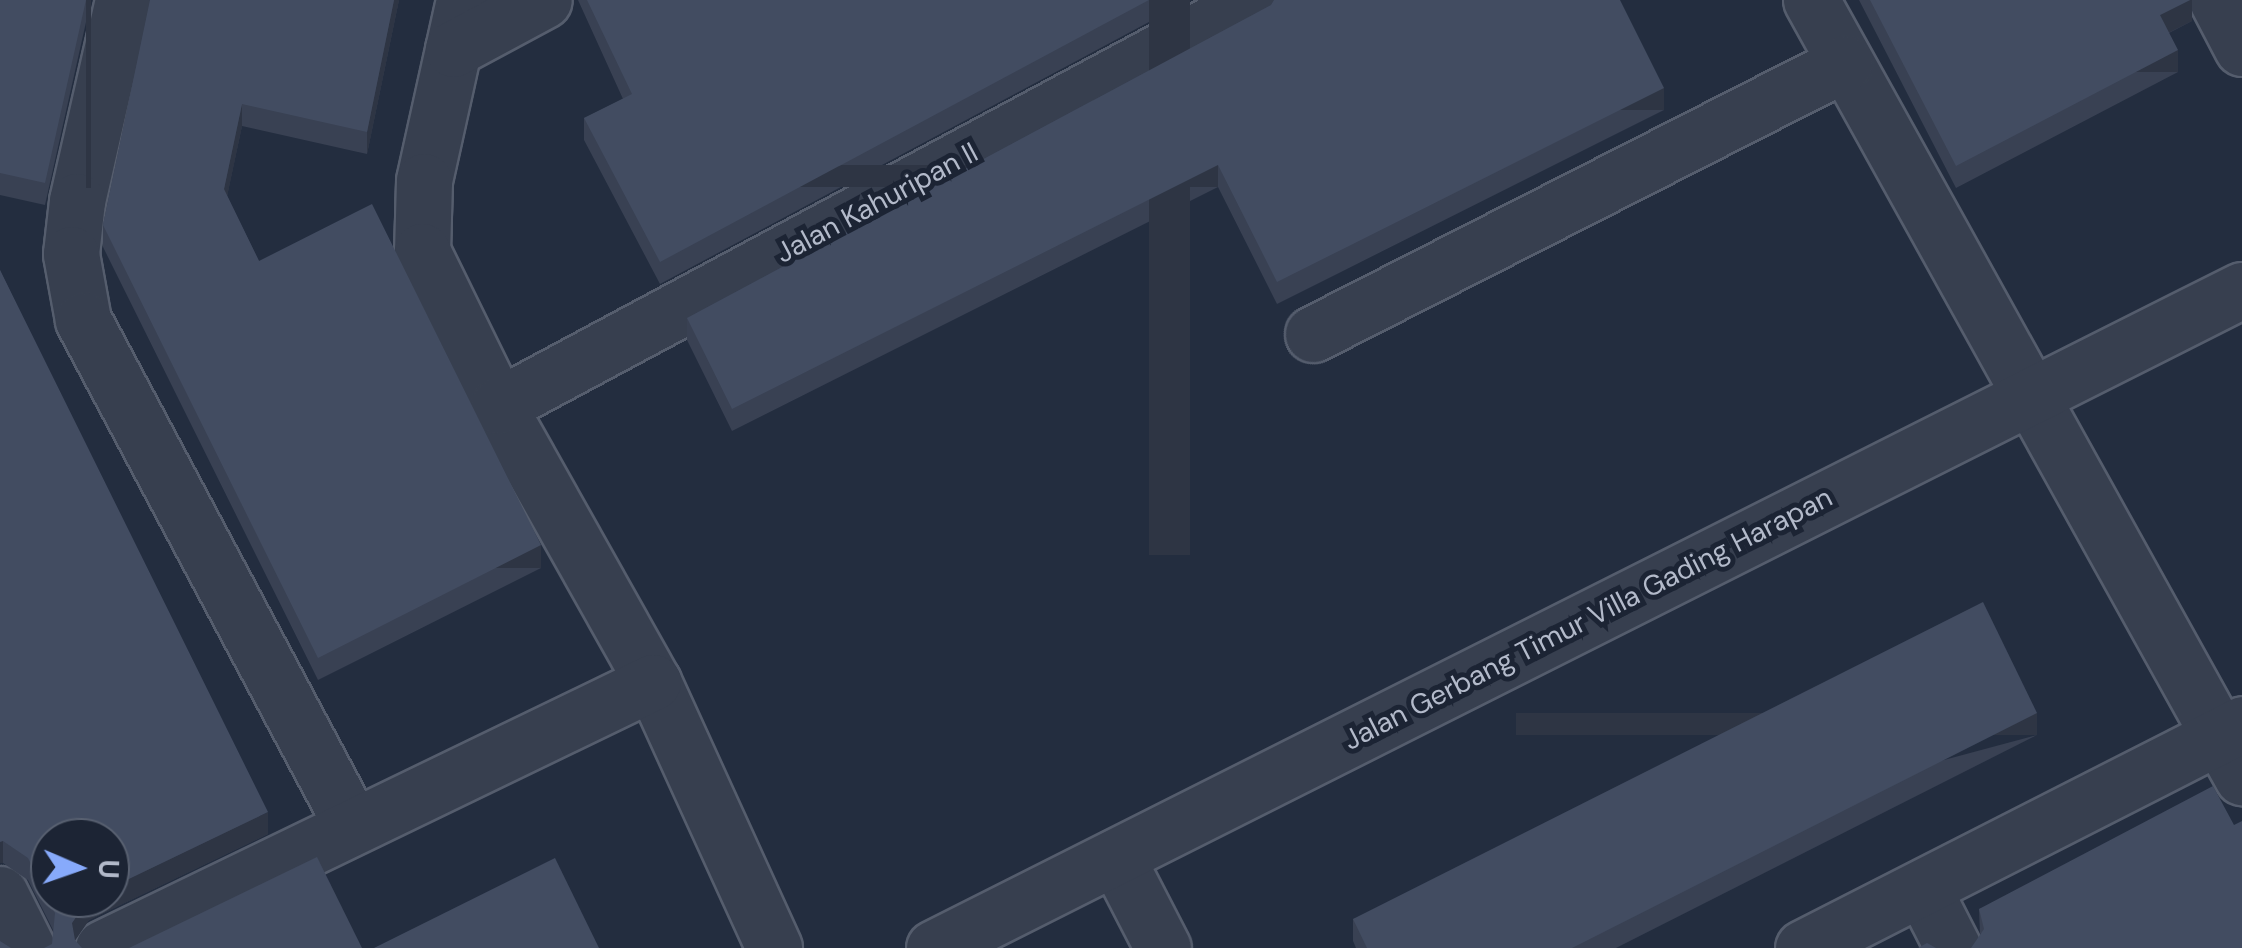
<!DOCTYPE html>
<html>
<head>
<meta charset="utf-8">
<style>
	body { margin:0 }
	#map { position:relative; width:2242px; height:948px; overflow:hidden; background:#232d3f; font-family:"DM Sans",sans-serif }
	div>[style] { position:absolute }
	.roads { filter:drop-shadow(2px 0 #555d6d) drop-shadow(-2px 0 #555d6d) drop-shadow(0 2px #555d6d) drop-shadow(0 -2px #555d6d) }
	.minor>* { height:55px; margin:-27.5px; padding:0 27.5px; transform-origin:27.5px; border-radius:27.5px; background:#373f4f }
	.wall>* { inset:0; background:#394153 }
	.shaded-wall>* { inset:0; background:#2e3544; transform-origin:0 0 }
	.building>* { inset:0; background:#424c61 }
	span { translate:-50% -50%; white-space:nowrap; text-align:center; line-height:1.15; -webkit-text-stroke:10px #1c2434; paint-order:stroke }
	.street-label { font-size:28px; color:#b3baca }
	.north { position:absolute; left:30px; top:818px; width:100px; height:100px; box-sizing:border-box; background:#1c2434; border:2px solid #586070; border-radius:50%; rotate:92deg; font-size:28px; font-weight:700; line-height:40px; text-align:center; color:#b3baca }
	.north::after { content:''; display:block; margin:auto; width:35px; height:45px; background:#87aafb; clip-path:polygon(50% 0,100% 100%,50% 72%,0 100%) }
</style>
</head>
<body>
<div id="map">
	<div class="roads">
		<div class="minor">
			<div style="left:123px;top:0;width:206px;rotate:102.9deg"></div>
			<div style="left:77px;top:201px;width:53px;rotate:96.5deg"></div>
			<div style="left:71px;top:254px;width:67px;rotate:79.7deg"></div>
			<div style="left:83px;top:320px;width:572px;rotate:61.96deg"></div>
			<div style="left:464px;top:0;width:185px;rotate:102.5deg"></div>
			<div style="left:424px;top:181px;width:70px;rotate:91.6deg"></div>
			<div style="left:422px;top:251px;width:173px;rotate:63.9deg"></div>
			<div style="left:498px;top:406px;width:317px;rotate:60.7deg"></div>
			<div style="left:653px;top:682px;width:292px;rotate:65.5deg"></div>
			<div style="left:1811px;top:0;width:889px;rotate:60.98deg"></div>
			<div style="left:2217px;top:0;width:54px;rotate:62.5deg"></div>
			<div style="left:453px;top:49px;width:103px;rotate:-28.3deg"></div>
			<div style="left:1313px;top:334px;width:597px;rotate:-26.99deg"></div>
			<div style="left:498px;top:406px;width:860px;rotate:-28.17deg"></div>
			<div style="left:1116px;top:857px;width:102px;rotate:62.7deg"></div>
			<div style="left:1923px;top:889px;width:66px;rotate:63deg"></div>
			<div style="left:0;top:894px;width:60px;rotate:63.4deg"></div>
			<div style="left:103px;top:948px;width:611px;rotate:-25.81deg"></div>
			<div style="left:934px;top:948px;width:1464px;rotate:-26.71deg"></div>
			<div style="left:1803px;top:948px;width:493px;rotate:-27deg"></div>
		</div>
	</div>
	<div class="wall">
		<div style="clip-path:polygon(0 0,91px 0,45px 205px,0 195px)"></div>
		<div style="clip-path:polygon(150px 0,399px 0,367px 154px,242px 126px,227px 196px,259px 261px,541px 568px,318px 680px,103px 247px,103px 225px)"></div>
		<div style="clip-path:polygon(578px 0,1190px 0,660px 284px,584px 140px,584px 118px,623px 99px)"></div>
		<div style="clip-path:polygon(1859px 0,2192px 0,2192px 21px,2169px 33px,2178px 72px,1956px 188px)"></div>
		<div style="clip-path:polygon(1271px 5px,1664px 110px,1277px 304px,1218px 187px,732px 431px,687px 340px,687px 318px)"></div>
		<div style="clip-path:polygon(0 270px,268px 834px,89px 920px,75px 940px,52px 944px,54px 932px,28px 880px,3px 863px)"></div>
		<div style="clip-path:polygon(2037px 735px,1616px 948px,1356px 948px,1353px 941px,1353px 919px)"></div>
		<div style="clip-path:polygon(2234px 825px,1980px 934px,1979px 909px)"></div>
	</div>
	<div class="shaded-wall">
		<div style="left:86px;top:0;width:5px;height:188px"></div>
		<div style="clip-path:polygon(394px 0,399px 0,367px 154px,367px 132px)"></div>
		<div style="left:1149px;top:0;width:41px;height:555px"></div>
		<div style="clip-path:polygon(2190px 0,2192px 0,2192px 21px,2160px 37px,2160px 15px)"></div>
		<div style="left:2178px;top:50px;width:22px;height:250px;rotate:90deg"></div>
		<div style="left:1664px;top:88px;width:22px;height:433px;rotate:90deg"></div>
		<div style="clip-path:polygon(242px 104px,242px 126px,224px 211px,224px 189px)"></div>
		<div style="left:1218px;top:165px;width:22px;height:544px;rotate:90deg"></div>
		<div style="left:541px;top:545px;width:23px;height:250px;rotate:90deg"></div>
		<div style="left:2037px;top:713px;width:22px;height:521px;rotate:90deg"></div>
		<div style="clip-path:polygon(268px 812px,268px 834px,89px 920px,72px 945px,72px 923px,89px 898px,110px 898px,110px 888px)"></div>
		<div style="left:3px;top:841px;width:22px;height:3px;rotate:90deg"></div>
	</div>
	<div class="building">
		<div style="clip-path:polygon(0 0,86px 0,45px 183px,0 173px)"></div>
		<div style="clip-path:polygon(150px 0,394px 0,367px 132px,242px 104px,224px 189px,259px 261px,372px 204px,541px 545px,318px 658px,103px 225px)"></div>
		<div style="clip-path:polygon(587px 0,1149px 0,660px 262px,584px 118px,632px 94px)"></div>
		<div style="clip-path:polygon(1274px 0,1620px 0,1664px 88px,1277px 282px,1218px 165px,732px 409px,687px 318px,1271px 5px)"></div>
		<div style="clip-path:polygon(1870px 0,2190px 0,2160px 15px,2178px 50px,1956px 166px)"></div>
		<div style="clip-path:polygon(0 270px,268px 812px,110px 888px,110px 838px,50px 838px,50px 898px,89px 898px,72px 923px,75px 940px,82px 948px,44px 948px,52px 944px,55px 913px,28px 858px,3px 841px,0 842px)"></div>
		<div style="clip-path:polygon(1983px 602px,2037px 713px,1572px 948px,1367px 948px,1353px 919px)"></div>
		<div style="clip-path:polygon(2213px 786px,2234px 825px,2242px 821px,2242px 948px,1971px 948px,1984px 929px,1979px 909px)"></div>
		<div style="clip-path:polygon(317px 857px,362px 948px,129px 948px)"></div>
		<div style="clip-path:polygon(555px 858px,599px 948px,374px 948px)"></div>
		<div style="clip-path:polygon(0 941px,11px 948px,0 948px)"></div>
		<div style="clip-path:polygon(1927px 943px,1936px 948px,1918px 948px)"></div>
	</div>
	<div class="street-label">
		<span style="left:877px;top:203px;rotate:-28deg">Jalan Kahuripan II</span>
		<span style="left:1588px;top:619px;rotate:-27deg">Jalan Gerbang Timur Villa Gading Harapan</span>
	</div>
	<div class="north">U</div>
</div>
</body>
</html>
